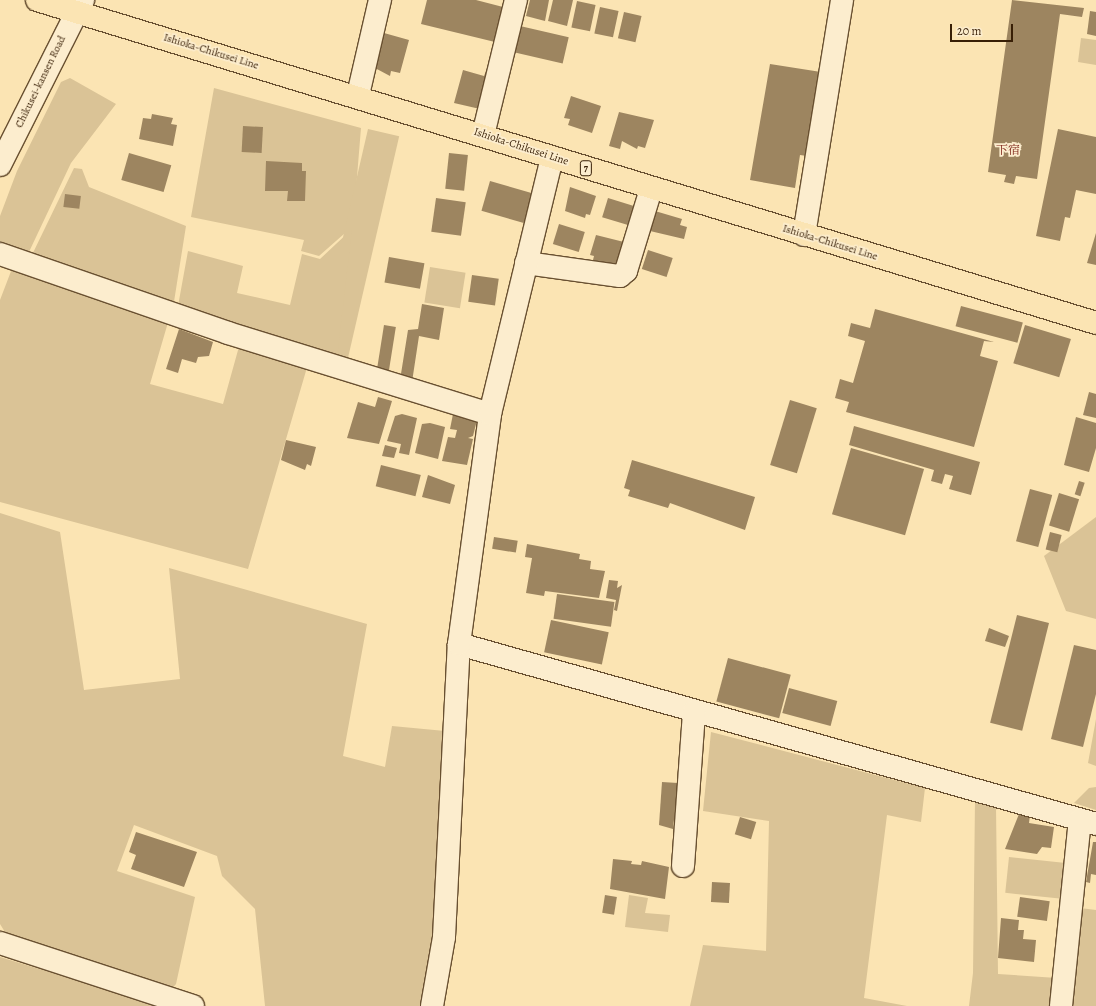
<!DOCTYPE html>
<html>
<head>
<meta charset="utf-8">
<style>
	body { margin:0 }
	#map { position:relative; width:1096px; height:1006px; overflow:hidden; background:#fbe4b3; font-family:Alegreya,"Noto Serif JP",serif }
	div>[style] { position:absolute }
	.green>* { inset:0; background:#dac396; transform-origin:0 0 }
	.building>* { inset:0; background:#9d8560; transform-origin:0 0 }
	.roads { filter:drop-shadow(1px 0 #695031) drop-shadow(-1px 0 #695031) drop-shadow(0 1px #695031) drop-shadow(0 -1px #695031) }
	.minor>* { height:22px; margin:-11px; padding:0 11px; transform-origin:11px; border-radius:11px; background:#fcedce }
	.major>* { height:22px; margin:-11px; padding:0 11px; transform-origin:11px; border-radius:11px; background:#fbe4b3 }
	span { translate:-50% -50%; white-space:nowrap; text-align:center; line-height:1.15; -webkit-text-stroke:3.5px #fcedce; paint-order:stroke }
	.shield-label span { padding:1px 3px; background:#fcedce; border:1px solid; border-radius:3px; -webkit-text-stroke-width:0 }
	.shield-label { font-size:10px; color:#381f06; font-weight:700 }
	.street-label { font-size:11px; color:#381f06 }
	.neighbourhood-label { font-size:12px; color:#7a1f14 }
	.scale { position:absolute; left:950px; top:24px; width:63px; height:18px; box-sizing:border-box; border:2px solid #381f06; border-top:0; padding-left:5px; font-size:12px; line-height:14px; white-space:nowrap; color:#381f06; -webkit-text-stroke:3px #fcedce; paint-order:stroke }
</style>
</head>
<body>
<div id="map">
	<div class="green">
		<div style="clip-path:polygon(1081px 38px,1096px 40px,1096px 65px,1078px 62px)"></div>
		<div style="clip-path:polygon(70px 78px,116px 104px,71px 163px,28px 254px,0 247px,0 216px,17px 171px,61px 82px)"></div>
		<div style="clip-path:polygon(214px 88px,361px 128px,353px 226px,319px 256px,301px 251px,304px 240px,191px 217px)"></div>
		<div style="left:368px;top:129px;width:32px;height:232px;rotate:13deg"></div>
		<div style="clip-path:polygon(74px 168px,82px 169px,89px 187px,186px 226px,173px 308px,31px 257px)"></div>
		<div style="clip-path:polygon(352px 229px,337px 358px,178px 306px,188px 251px,243px 266px,237px 293px,290px 305px,302px 254px,320px 259px)"></div>
		<div style="clip-path:polygon(13px 266px,169px 319px,150px 384px,223px 404px,240px 343px,308px 364px,248px 569px,0 502px,0 300px)"></div>
		<div style="left:430px;top:267px;width:36px;height:36px;rotate:9deg"></div>
		<div style="clip-path:polygon(0 513px,60px 532px,84px 690px,180px 679px,169px 568px,367px 624px,343px 756px,385px 767px,392px 726px,445px 731px,436px 940px,424px 1006px,265px 1006px,255px 909px,222px 876px,217px 856px,134px 825px,117px 871px,195px 897px,176px 984px,170px 991px,8px 937px,0 924px)"></div>
		<div style="clip-path:polygon(1096px 517px,1096px 619px,1066px 611px,1044px 556px)"></div>
		<div style="clip-path:polygon(1096px 719px,1096px 766px,1088px 763px)"></div>
		<div style="clip-path:polygon(711px 732px,925px 788px,921px 822px,887px 815px,864px 998px,907px 1006px,690px 1006px,703px 945px,766px 951px,769px 821px,703px 811px)"></div>
		<div style="clip-path:polygon(1096px 787px,1096px 810px,1074px 803px,1089px 788px)"></div>
		<div style="clip-path:polygon(975px 800px,996px 806px,998px 974px,1057px 978px,1054px 1006px,969px 1006px,973px 973px)"></div>
		<div style="left:1009px;top:857px;width:57px;height:36px;rotate:6deg"></div>
		<div style="clip-path:polygon(629px 895px,648px 898px,645px 913px,670px 915px,668px 932px,625px 927px)"></div>
		<div style="clip-path:polygon(1080px 908px,1096px 910px,1096px 1006px,1069px 1006px)"></div>
		<div style="clip-path:polygon(0 957px,138px 999px,156px 1006px,0 1006px)"></div>
	</div>
	<div class="building">
		<div style="clip-path:polygon(427px 0,476px 0,503px 7px,495px 42px,421px 24px)"></div>
		<div style="clip-path:polygon(530px 0,549px 0,545px 21px,526px 16px)"></div>
		<div style="clip-path:polygon(553px 0,573px 0,567px 26px,548px 21px)"></div>
		<div style="clip-path:polygon(1012px 0,1084px 8px,1082px 17px,1060px 14px,1037px 179px,1016px 176px,1014px 184px,1004px 182px,1006px 175px,988px 172px)"></div>
		<div style="left:577px;top:1px;width:19px;height:27px;rotate:12deg"></div>
		<div style="left:600px;top:7px;width:19px;height:27px;rotate:12deg"></div>
		<div style="clip-path:polygon(1090px 11px,1096px 12px,1096px 36px,1087px 34px)"></div>
		<div style="left:624px;top:12px;width:18px;height:27px;rotate:13deg"></div>
		<div style="left:520px;top:26px;width:50px;height:27px;rotate:13deg"></div>
		<div style="clip-path:polygon(384px 33px,409px 40px,400px 73px,391px 71px,390px 76px,375px 68px)"></div>
		<div style="clip-path:polygon(770px 64px,821px 72px,807px 156px,800px 155px,795px 188px,750px 180px)"></div>
		<div style="clip-path:polygon(463px 70px,484px 76px,486px 71px,490px 72px,480px 109px,454px 103px)"></div>
		<div style="clip-path:polygon(571px 96px,601px 106px,592px 133px,568px 125px,570px 119px,564px 118px)"></div>
		<div style="clip-path:polygon(619px 112px,654px 120px,645px 148px,638px 146px,637px 149px,622px 141px,620px 149px,609px 146px)"></div>
		<div style="clip-path:polygon(152px 114px,173px 118px,171px 124px,177px 125px,173px 146px,139px 139px,143px 118px,151px 119px)"></div>
		<div style="left:243px;top:126px;width:20px;height:26px;rotate:3deg"></div>
		<div style="clip-path:polygon(1058px 129px,1096px 137px,1096px 194px,1076px 190px,1070px 218px,1065px 217px,1060px 241px,1036px 236px)"></div>
		<div style="left:129px;top:153px;width:44px;height:28px;rotate:16deg"></div>
		<div style="left:449px;top:153px;width:19px;height:36px;rotate:6deg"></div>
		<div style="clip-path:polygon(266px 161px,302px 163px,302px 171px,306px 171px,305px 201px,287px 201px,288px 191px,265px 191px)"></div>
		<div style="left:490px;top:181px;width:44px;height:31px;rotate:16deg"></div>
		<div style="clip-path:polygon(570px 187px,596px 196px,590px 215px,586px 214px,585px 218px,565px 211px)"></div>
		<div style="left:65px;top:194px;width:16px;height:13px;rotate:7deg"></div>
		<div style="left:436px;top:198px;width:30px;height:34px;rotate:8deg"></div>
		<div style="left:608px;top:198px;width:27px;height:20px;rotate:17deg"></div>
		<div style="clip-path:polygon(655px 211px,682px 219px,680px 225px,687px 227px,684px 239px,650px 231px)"></div>
		<div style="left:559px;top:224px;width:27px;height:21px;rotate:17deg"></div>
		<div style="clip-path:polygon(1096px 233px,1096px 265px,1087px 263px)"></div>
		<div style="clip-path:polygon(596px 235px,624px 242px,618px 263px,614px 265px,593px 260px,594px 256px,590px 255px)"></div>
		<div style="left:648px;top:250px;width:26px;height:20px;rotate:18deg"></div>
		<div style="left:389px;top:257px;width:36px;height:26px;rotate:10deg"></div>
		<div style="left:472px;top:275px;width:27px;height:27px;rotate:8deg"></div>
		<div style="clip-path:polygon(422px 304px,444px 308px,439px 340px,419px 336px,412px 382px,400px 380px,408px 330px,418px 329px)"></div>
		<div style="left:961px;top:306px;width:64px;height:21px;rotate:15deg"></div>
		<div style="clip-path:polygon(875px 309px,994px 342px,984px 341px,980px 356px,998px 361px,974px 447px,846px 412px,849px 402px,835px 398px,840px 379px,853px 383px,865px 341px,848px 336px,851px 323px,870px 328px)"></div>
		<div style="left:384px;top:325px;width:12px;height:45px;rotate:9deg"></div>
		<div style="left:1025px;top:325px;width:48px;height:40px;rotate:17deg"></div>
		<div style="clip-path:polygon(179px 329px,213px 342px,209px 356px,198px 357px,196px 363px,182px 359px,178px 373px,166px 369px)"></div>
		<div style="clip-path:polygon(1089px 392px,1096px 394px,1096px 418px,1083px 415px)"></div>
		<div style="clip-path:polygon(378px 397px,392px 401px,379px 444px,347px 438px,358px 402px,375px 407px)"></div>
		<div style="left:790px;top:400px;width:28px;height:68px;rotate:17deg"></div>
		<div style="clip-path:polygon(402px 414px,417px 418px,409px 455px,399px 453px,401px 444px,387px 441px,395px 416px)"></div>
		<div style="clip-path:polygon(453px 414px,477px 420px,473px 436px,468px 438px,473px 439px,467px 465px,442px 461px,448px 437px,455px 438px,457px 430px,450px 429px)"></div>
		<div style="clip-path:polygon(1076px 417px,1096px 423px,1096px 448px,1089px 472px,1064px 465px)"></div>
		<div style="clip-path:polygon(430px 423px,445px 427px,438px 459px,415px 453px,422px 424px)"></div>
		<div style="clip-path:polygon(854px 426px,980px 462px,971px 495px,949px 489px,953px 476px,945px 474px,942px 484px,931px 481px,934px 470px,849px 445px)"></div>
		<div style="clip-path:polygon(286px 440px,316px 447px,311px 466px,307px 464px,305px 470px,281px 460px)"></div>
		<div style="clip-path:polygon(385px 445px,397px 448px,394px 458px,382px 456px)"></div>
		<div style="left:851px;top:448px;width:76px;height:69px;rotate:16deg"></div>
		<div style="clip-path:polygon(632px 460px,755px 497px,745px 530px,670px 503px,668px 508px,628px 496px,630px 490px,624px 488px)"></div>
		<div style="left:381px;top:465px;width:41px;height:22px;rotate:14deg"></div>
		<div style="clip-path:polygon(428px 475px,455px 485px,450px 504px,422px 497px)"></div>
		<div style="left:1079px;top:481px;width:6px;height:14px;rotate:18deg"></div>
		<div style="left:1030px;top:489px;width:23px;height:54px;rotate:15deg"></div>
		<div style="left:1059px;top:493px;width:21px;height:34px;rotate:17deg"></div>
		<div style="left:1050px;top:532px;width:12px;height:18px;rotate:14deg"></div>
		<div style="left:494px;top:537px;width:24px;height:12px;rotate:9deg"></div>
		<div style="clip-path:polygon(527px 544px,580px 554px,579px 559px,591px 561px,590px 569px,605px 571px,599px 598px,545px 591px,544px 596px,526px 593px,532px 558px,525px 557px)"></div>
		<div style="clip-path:polygon(609px 580px,618px 581px,617px 588px,622px 585px,617px 611px,614px 610px,616px 600px,606px 598px)"></div>
		<div style="left:557px;top:594px;width:58px;height:25px;rotate:8deg"></div>
		<div style="left:1017px;top:615px;width:33px;height:111px;rotate:14deg"></div>
		<div style="left:551px;top:620px;width:59px;height:33px;rotate:12deg"></div>
		<div style="clip-path:polygon(989px 628px,1009px 636px,1005px 647px,985px 641px)"></div>
		<div style="clip-path:polygon(1074px 645px,1096px 650px,1096px 694px,1083px 747px,1051px 739px)"></div>
		<div style="left:728px;top:658px;width:65px;height:45px;rotate:15deg"></div>
		<div style="left:789px;top:688px;width:50px;height:26px;rotate:15deg"></div>
		<div style="clip-path:polygon(662px 782px,678px 783px,673px 829px,659px 825px)"></div>
		<div style="clip-path:polygon(1019px 814px,1030px 815px,1029px 823px,1054px 827px,1051px 848px,1042px 847px,1037px 854px,1005px 849px)"></div>
		<div style="left:740px;top:817px;width:17px;height:18px;rotate:17deg"></div>
		<div style="clip-path:polygon(136px 832px,197px 852px,184px 887px,131px 869px,136px 855px,129px 852px)"></div>
		<div style="clip-path:polygon(1093px 842px,1096px 842px,1096px 875px,1091px 874px,1090px 883px,1086px 882px)"></div>
		<div style="clip-path:polygon(613px 859px,632px 861px,631px 864px,641px 865px,642px 861px,669px 867px,665px 899px,610px 889px)"></div>
		<div style="left:712px;top:882px;width:18px;height:20px;rotate:3deg"></div>
		<div style="left:605px;top:895px;width:12px;height:18px;rotate:9deg"></div>
		<div style="left:1020px;top:897px;width:30px;height:20px;rotate:8deg"></div>
		<div style="clip-path:polygon(1001px 918px,1019px 920px,1018px 930px,1024px 930px,1023px 939px,1036px 940px,1034px 962px,998px 958px)"></div>
	</div>
	<div class="roads">
		<div class="minor">
			<div style="left:358px;top:95px;width:98px;rotate:-77deg"></div>
			<div style="left:483px;top:135px;width:139px;rotate:-76.3deg"></div>
			<div style="left:0;top:165px;width:185px;rotate:-63.3deg"></div>
			<div style="left:804px;top:235px;width:238px;rotate:-80.8deg"></div>
			<div style="left:0;top:254px;width:241px;rotate:19.1deg"></div>
			<div style="left:228px;top:333px;width:274px;rotate:17.2deg"></div>
			<div style="left:526px;top:263px;width:95px;rotate:7.9deg"></div>
			<div style="left:620px;top:276px;width:8px;rotate:-40deg"></div>
			<div style="left:626px;top:271px;width:86px;rotate:-73deg"></div>
			<div style="left:459px;top:644px;width:662px;rotate:15.78deg"></div>
			<div style="left:683px;top:866px;width:155px;rotate:-85.9deg"></div>
			<div style="left:0;top:943px;width:203px;rotate:18.1deg"></div>
			<div style="left:432px;top:1006px;width:70px;rotate:-80.1deg"></div>
			<div style="left:444px;top:937px;width:293px;rotate:-87.1deg"></div>
			<div style="left:459px;top:644px;width:232px;rotate:-82.3deg"></div>
			<div style="left:490px;top:414px;width:264px;rotate:-76.4deg"></div>
			<div style="left:1061px;top:1006px;width:187px;rotate:-84.2deg"></div>
		</div>
		<div class="major">
			<div style="left:37px;top:0;width:1107px;rotate:16.96deg"></div>
		</div>
	</div>
	<div class="shield-label">
		<span style="left:586px;top:168px">7</span>
	</div>
	<div class="street-label">
		<span style="left:211px;top:52px;rotate:17deg">Ishioka-Chikusei Line</span>
		<span style="left:41px;top:82px;rotate:-64deg">Chikusei-kansen Road</span>
		<span style="left:521px;top:147px;rotate:18deg">Ishioka-Chikusei Line</span>
		<span style="left:830px;top:243px;rotate:17deg">Ishioka-Chikusei Line</span>
	</div>
	<div class="neighbourhood-label">
		<span style="left:1008px;top:151px">下宿</span>
	</div>
	<div class="scale">20 m</div>
</div>
</body>
</html>
